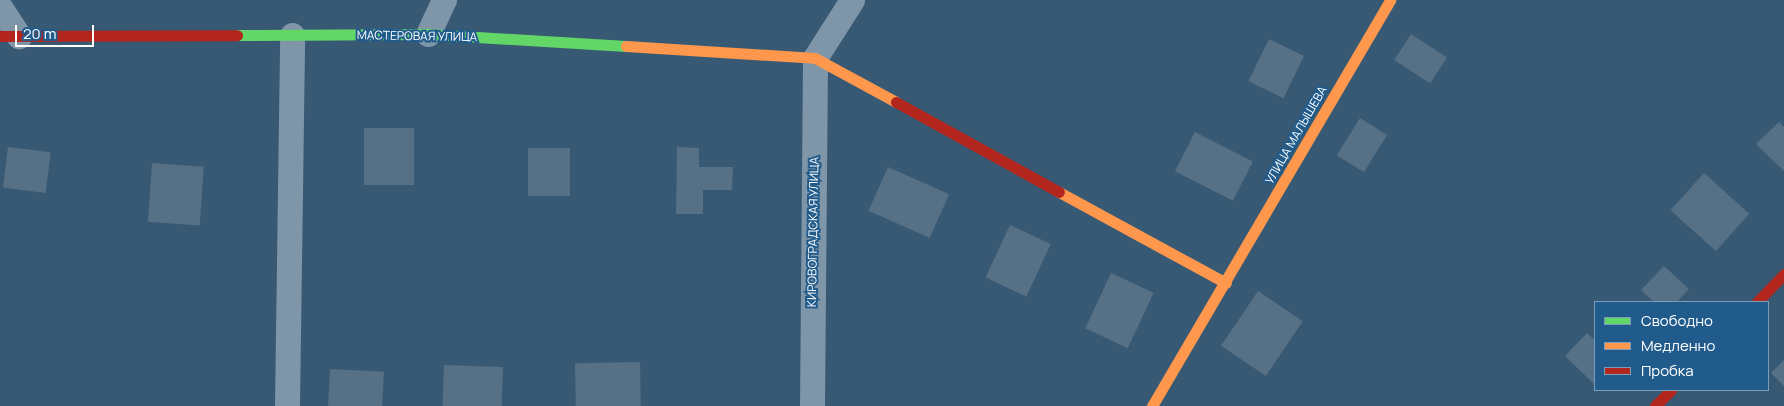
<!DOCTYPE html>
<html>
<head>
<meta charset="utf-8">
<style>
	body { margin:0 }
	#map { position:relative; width:1784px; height:406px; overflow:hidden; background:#385974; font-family:Manrope,sans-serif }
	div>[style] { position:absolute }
	.building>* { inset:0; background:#567085; transform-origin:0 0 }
	.street>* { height:25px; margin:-12.5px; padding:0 12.5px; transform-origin:12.5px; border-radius:12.5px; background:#7f95a8 }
	.fast>* { height:11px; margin:-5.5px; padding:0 5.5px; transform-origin:5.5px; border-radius:5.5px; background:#63d668 }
	.slow>* { height:11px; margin:-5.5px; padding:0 5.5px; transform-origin:5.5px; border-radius:5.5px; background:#ff974d }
	.jam>* { height:11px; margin:-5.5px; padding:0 5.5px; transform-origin:5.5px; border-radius:5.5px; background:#b3261e }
	span { translate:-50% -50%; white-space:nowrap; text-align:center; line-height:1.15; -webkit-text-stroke:4px #205b8c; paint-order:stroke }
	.street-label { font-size:12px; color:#fff }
	.legend { position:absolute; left:1594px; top:301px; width:175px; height:90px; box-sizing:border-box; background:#205b8c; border:1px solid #799dba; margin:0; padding:6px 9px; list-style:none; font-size:15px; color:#fff }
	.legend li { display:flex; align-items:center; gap:10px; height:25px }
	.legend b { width:25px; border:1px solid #799dba }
	.scale { position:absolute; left:15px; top:25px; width:79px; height:22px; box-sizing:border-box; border:2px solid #fff; border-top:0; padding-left:6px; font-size:15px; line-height:18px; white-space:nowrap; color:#fff; -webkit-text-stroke:4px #205b8c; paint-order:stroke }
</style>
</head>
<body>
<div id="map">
	<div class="building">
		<div style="left:1411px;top:34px;width:43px;height:31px;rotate:33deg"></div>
		<div style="left:1269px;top:39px;width:39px;height:47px;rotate:26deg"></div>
		<div style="left:1360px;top:118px;width:32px;height:44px;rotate:32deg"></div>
		<div style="clip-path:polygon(1779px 122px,1784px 127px,1784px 171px,1756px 144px)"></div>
		<div style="left:364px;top:128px;width:50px;height:57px"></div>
		<div style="left:1195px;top:132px;width:65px;height:44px;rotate:27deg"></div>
		<div style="left:8px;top:147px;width:43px;height:41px;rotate:7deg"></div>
		<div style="clip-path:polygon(677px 147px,699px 148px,699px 167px,733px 167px,732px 190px,703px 190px,703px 214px,676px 214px)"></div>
		<div style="left:528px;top:148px;width:42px;height:48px"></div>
		<div style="left:152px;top:163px;width:52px;height:59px;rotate:4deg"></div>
		<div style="left:888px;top:167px;width:67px;height:48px;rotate:24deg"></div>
		<div style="left:1704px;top:173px;width:61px;height:50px;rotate:42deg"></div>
		<div style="left:1010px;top:225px;width:45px;height:58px;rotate:25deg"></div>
		<div style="clip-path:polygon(1664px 266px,1689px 289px,1677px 302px,1654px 302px,1641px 290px)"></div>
		<div style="left:1111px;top:273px;width:47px;height:61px;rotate:25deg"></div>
		<div style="left:1258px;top:291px;width:54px;height:66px;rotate:34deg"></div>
		<div style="clip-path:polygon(1587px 333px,1595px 340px,1595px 385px,1565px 356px)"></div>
		<div style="clip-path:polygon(1784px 360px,1784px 386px,1771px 373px)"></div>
		<div style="left:640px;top:362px;width:44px;height:65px;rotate:89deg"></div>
		<div style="left:444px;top:365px;width:59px;height:41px;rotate:2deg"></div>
		<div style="left:330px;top:369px;width:54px;height:37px;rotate:3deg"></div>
	</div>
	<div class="street">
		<div style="left:0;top:7px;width:35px;rotate:57deg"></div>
		<div style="left:428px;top:34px;width:38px;rotate:-65deg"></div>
		<div style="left:287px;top:406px;width:371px;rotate:-89.2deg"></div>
		<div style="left:812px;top:406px;width:348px;rotate:-89.5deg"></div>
		<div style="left:815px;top:58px;width:69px;rotate:-57.5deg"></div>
	</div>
	<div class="fast">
		<div style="left:237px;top:35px;width:191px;rotate:-0.3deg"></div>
		<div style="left:428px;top:34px;width:198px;rotate:3.5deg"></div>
	</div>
	<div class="slow">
		<div style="left:626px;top:46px;width:189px;rotate:3.6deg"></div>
		<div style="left:815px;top:58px;width:92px;rotate:28.5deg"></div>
		<div style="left:1059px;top:192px;width:190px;rotate:28.6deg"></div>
		<div style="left:1152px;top:406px;width:471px;rotate:-59.6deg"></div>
	</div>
	<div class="jam">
		<div style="left:0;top:36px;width:237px;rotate:-0.2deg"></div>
		<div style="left:896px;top:102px;width:186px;rotate:28.9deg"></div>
		<div style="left:1757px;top:302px;width:39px;rotate:-46deg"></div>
		<div style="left:1655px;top:406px;width:23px;rotate:-45deg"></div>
	</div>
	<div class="street-label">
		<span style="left:417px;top:36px;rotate:1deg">МАСТЕРОВАЯ УЛИЦА</span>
		<span style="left:1296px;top:135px;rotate:-60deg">УЛИЦА МАЛЫШЕВА</span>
		<span style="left:813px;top:232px;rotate:-89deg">КИРОВОГРАДСКАЯ УЛИЦА</span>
	</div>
	<ul class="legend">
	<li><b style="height:6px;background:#63d668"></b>Свободно</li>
	<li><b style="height:6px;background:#ff974d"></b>Медленно</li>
	<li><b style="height:6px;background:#b3261e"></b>Пробка</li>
	</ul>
	<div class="scale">20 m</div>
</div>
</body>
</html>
